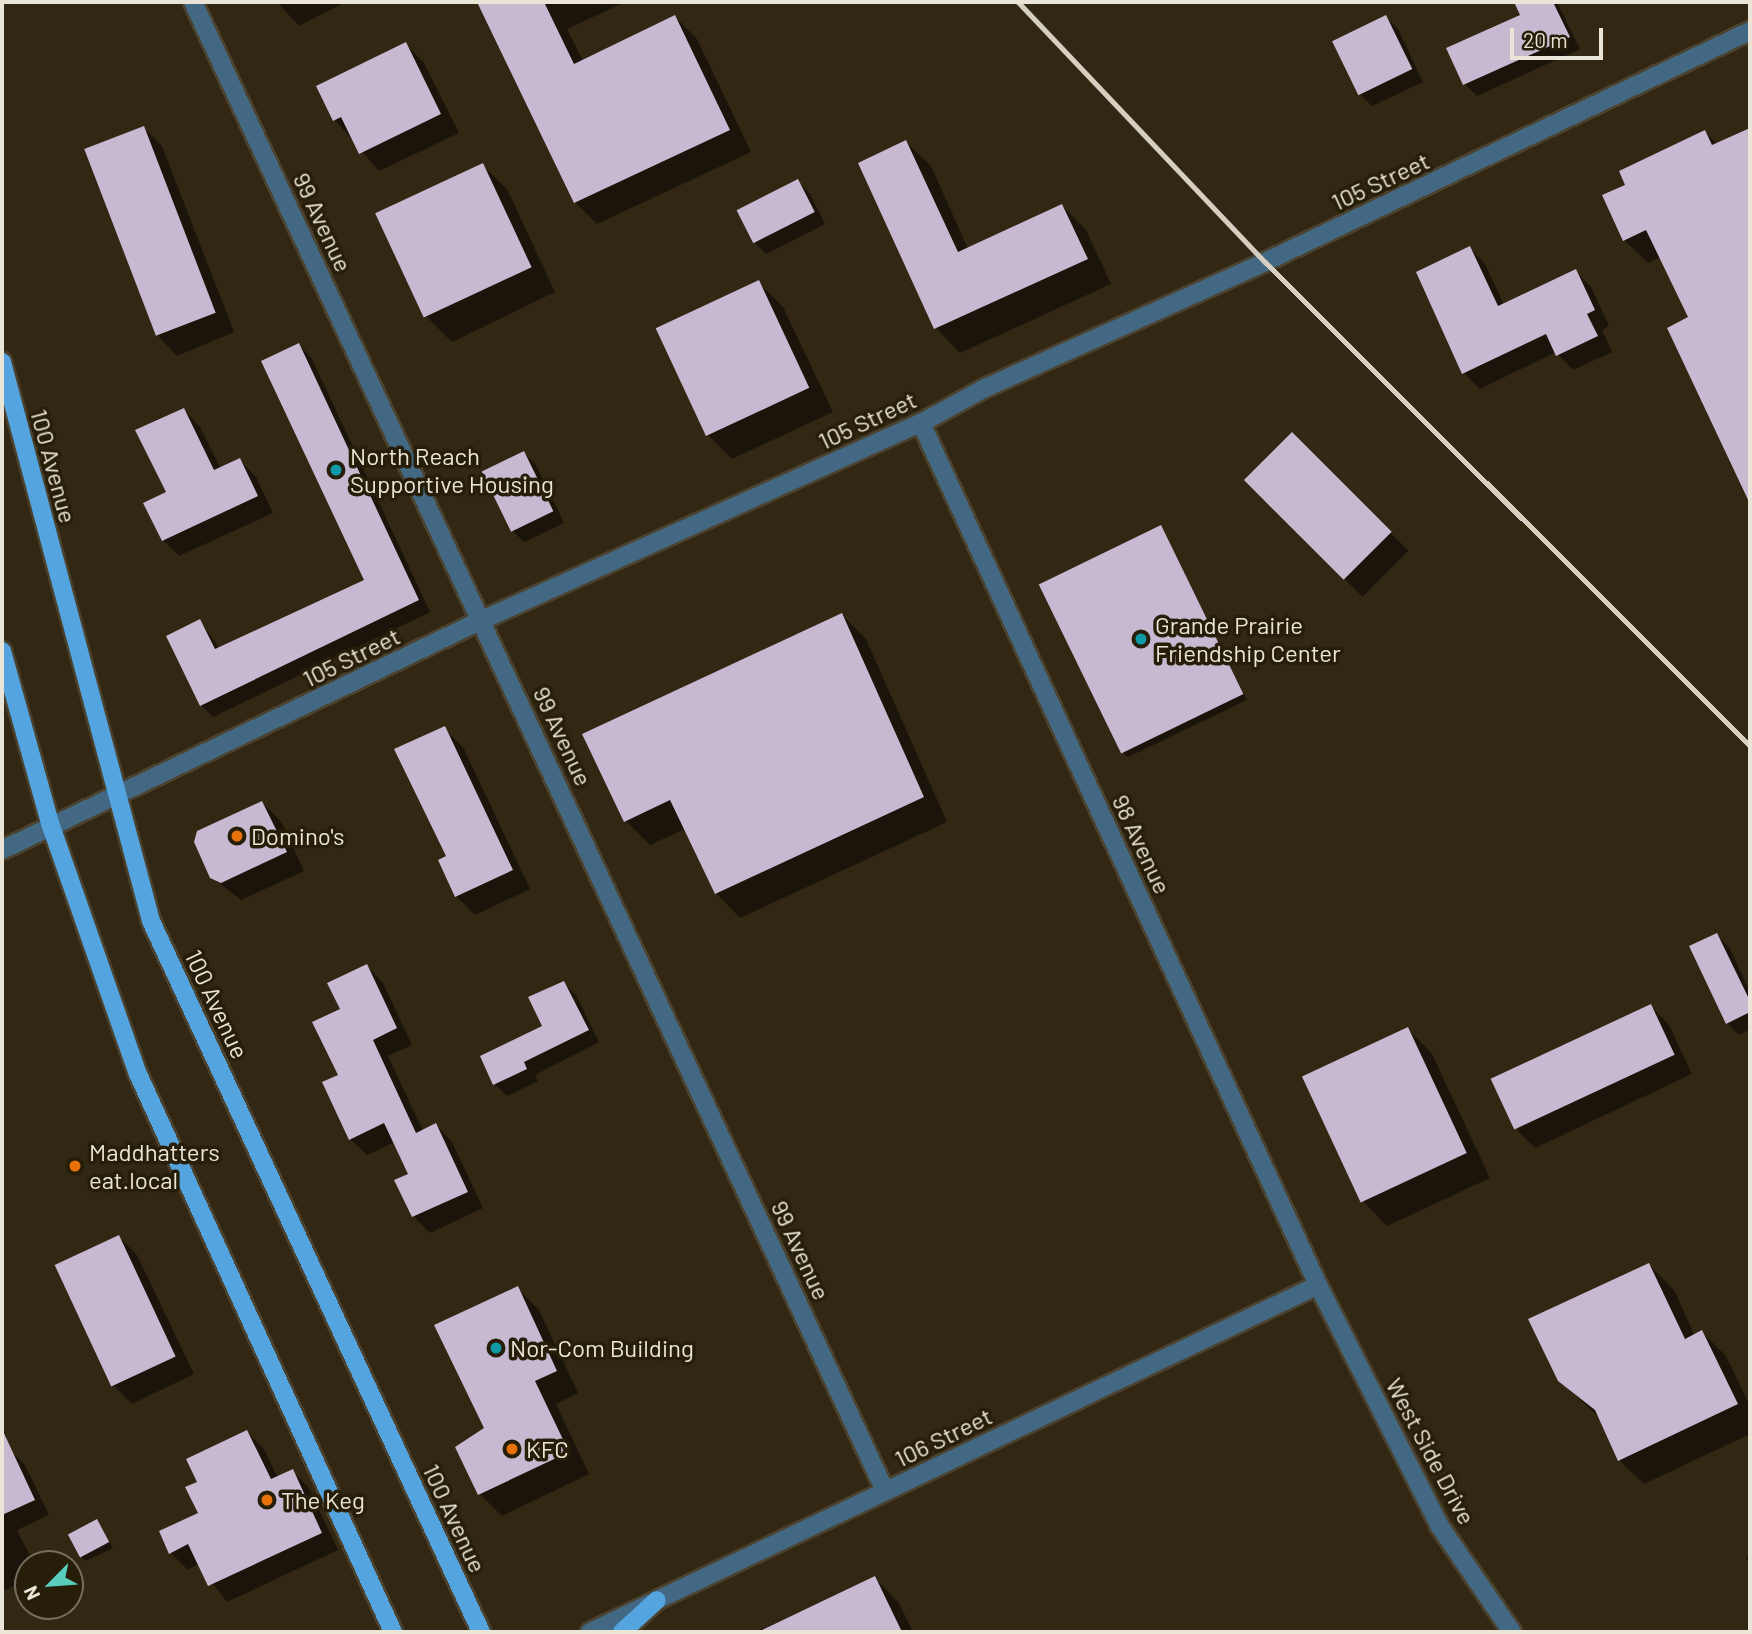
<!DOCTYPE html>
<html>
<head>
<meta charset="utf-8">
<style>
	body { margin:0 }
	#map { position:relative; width:1752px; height:1634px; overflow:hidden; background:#312713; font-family:Barlow,sans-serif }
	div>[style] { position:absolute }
	.shadow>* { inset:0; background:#0007; transform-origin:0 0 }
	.building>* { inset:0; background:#c6b9d1; transform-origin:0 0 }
	.roads { filter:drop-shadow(2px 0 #4b422f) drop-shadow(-2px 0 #4b422f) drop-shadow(0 2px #4b422f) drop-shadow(0 -2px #4b422f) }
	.minor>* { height:18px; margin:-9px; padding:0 9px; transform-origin:9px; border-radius:9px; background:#436884 }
	.major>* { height:18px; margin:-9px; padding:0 9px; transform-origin:9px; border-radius:9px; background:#54a5df }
	.rail>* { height:5px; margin:-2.5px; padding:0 2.5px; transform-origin:2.5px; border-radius:2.5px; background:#d6cfc1 }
	.dots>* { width:19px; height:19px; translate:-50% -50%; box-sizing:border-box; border:4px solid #271e09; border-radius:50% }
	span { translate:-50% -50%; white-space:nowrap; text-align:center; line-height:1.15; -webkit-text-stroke:7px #271e09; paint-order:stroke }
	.street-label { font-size:24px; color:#ebe5d8 }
	.poi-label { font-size:24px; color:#ebe5d8 }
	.left { translate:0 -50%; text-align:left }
	.frame { position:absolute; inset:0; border:4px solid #ebe5d8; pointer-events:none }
	.north { position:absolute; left:14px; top:1550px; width:70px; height:70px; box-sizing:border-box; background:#271e09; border:2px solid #756e5c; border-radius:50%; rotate:245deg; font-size:19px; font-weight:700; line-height:28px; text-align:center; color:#ebe5d8 }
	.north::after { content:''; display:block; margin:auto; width:24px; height:32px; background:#5acebc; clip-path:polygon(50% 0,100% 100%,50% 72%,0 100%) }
	.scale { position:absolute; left:1510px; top:28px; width:93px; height:32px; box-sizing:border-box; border:4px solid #ebe5d8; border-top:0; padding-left:9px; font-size:21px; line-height:24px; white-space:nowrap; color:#ebe5d8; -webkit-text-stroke:5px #271e09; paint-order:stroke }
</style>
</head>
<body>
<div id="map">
	<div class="shadow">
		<div style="clip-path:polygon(277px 2px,346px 2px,299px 26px)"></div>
		<div style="clip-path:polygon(625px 2px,567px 29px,583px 61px,675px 17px,697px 39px,751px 152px,597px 224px,575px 202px,480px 3px)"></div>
		<div style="clip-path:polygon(1524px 2px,1557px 2px,1580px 49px,1477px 96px,1465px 84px,1522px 16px,1517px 5px)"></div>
		<div style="clip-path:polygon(1386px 17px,1398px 29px,1423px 82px,1372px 106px,1359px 93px,1334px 41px)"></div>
		<div style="clip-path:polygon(406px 44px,424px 63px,459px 133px,379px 171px,335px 120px)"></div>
		<div style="clip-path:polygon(144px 128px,162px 146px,234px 332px,177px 356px,159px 337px,87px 152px)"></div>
		<div style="clip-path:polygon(1749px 131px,1750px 132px,1750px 500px,1669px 328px,1690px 318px,1661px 257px,1648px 263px,1624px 240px,1627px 185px,1705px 132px,1718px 145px)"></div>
		<div style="clip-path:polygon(906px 142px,931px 166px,968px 249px,1062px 206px,1086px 230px,1111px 284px,960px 353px,936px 328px,861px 163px)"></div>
		<div style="clip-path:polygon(482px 165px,507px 189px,555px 292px,452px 342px,427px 317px)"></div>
		<div style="clip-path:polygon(798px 181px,810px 194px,825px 224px,766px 254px,754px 242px)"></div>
		<div style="clip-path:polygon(1470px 248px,1485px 264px,1504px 305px,1575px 271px,1591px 287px,1609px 326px,1602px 330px,1612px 352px,1573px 370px,1556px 352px,1480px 389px,1464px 373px)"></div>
		<div style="clip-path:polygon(758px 282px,783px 307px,833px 412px,732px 459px,708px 435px)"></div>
		<div style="clip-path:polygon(299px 345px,311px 357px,430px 612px,213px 717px,201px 705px,200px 621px,220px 649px,366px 580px)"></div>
		<div style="clip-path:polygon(184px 410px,200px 427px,221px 469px,240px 460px,256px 477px,273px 513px,179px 556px,163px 540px)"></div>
		<div style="left:1292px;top:434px;width:165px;height:65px;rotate:45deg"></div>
		<div style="clip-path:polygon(524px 453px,536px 465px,564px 523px,524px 542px,512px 530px)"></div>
		<div style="clip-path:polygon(1161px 527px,1247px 700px,1128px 757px,1122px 752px)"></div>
		<div style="clip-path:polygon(842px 615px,866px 639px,947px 822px,740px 918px,716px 893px,685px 829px,650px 845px,626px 821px)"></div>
		<div style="clip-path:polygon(444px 729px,463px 747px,530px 889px,475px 915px,456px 896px,448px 857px)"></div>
		<div style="clip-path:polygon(262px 803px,281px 821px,304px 871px,241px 900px,212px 877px)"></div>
		<div style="clip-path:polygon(1716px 935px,1729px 947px,1750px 992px,1750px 1029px,1739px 1035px,1727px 1023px)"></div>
		<div style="clip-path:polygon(367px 966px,383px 983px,412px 1045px,388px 1056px,423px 1131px,436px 1125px,452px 1142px,483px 1208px,430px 1233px,413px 1216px,410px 1175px,395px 1142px,367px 1155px,350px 1139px,341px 1076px,343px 1010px)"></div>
		<div style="clip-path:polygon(563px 983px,576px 995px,599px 1042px,535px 1075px,538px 1081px,507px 1096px,495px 1084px,544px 1027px)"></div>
		<div style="clip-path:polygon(1651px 1006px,1669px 1025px,1692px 1074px,1535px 1148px,1517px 1130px)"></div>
		<div style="clip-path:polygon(1408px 1029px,1432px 1054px,1490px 1178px,1387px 1226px,1363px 1201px,1305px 1077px)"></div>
		<div style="clip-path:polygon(119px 1237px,137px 1255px,194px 1374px,132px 1404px,113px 1385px)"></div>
		<div style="clip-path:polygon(1649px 1265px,1674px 1290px,1695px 1336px,1702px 1332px,1726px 1356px,1750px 1406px,1750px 1434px,1644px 1484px,1619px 1460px,1600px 1418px,1559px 1380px)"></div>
		<div style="clip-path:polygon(517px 1288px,539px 1310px,578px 1393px,556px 1404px,589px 1474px,502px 1516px,480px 1494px,457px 1447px,486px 1429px)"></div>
		<div style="clip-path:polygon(247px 1432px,264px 1449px,278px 1478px,292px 1471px,309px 1488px,338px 1550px,227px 1602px,198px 1564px,188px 1570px,171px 1553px,200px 1514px,199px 1483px)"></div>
		<div style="clip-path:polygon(10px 1450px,25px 1465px,49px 1515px,17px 1530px,34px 1564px,28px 1564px,28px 1579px,2px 1592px,2px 1454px)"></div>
		<div style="clip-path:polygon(97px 1521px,113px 1548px,86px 1561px,80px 1556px)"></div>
		<div style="clip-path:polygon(1750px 1555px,1750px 1567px,1746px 1557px)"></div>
		<div style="clip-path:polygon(875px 1578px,899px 1603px,913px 1632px,756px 1632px)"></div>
	</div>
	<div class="building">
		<div style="clip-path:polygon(477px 2px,544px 2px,574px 64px,675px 15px,730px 130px,574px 203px)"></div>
		<div style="clip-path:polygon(1514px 2px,1553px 2px,1570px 37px,1463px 85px,1446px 48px,1520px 15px)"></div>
		<div style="left:1386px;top:15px;width:60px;height:60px;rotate:64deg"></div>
		<div style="clip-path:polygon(406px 42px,441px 114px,359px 154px,341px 117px,333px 121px,316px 86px)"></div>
		<div style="left:144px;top:126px;width:200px;height:64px;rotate:69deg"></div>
		<div style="clip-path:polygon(1750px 128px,1750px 504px,1667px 328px,1688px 317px,1646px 230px,1623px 241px,1602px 195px,1625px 185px,1619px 171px,1705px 130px,1712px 145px)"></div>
		<div style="clip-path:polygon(906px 140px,958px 252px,1062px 204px,1088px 259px,934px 329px,858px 163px)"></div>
		<div style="left:483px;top:163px;width:115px;height:119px;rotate:65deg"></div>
		<div style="left:798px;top:179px;width:37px;height:69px;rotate:63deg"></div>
		<div style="clip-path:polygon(1470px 246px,1498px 306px,1576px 269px,1595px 310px,1587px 314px,1598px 336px,1556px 356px,1546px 334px,1462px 374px,1416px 272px)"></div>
		<div style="left:759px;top:280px;width:119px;height:114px;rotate:65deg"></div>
		<div style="clip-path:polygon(299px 343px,419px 600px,200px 706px,166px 636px,200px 619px,215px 649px,364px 580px,261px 361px)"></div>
		<div style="clip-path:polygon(184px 408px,214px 470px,240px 458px,258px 496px,162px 541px,143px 503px,166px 492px,135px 430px)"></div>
		<div style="left:1292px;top:432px;width:141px;height:68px;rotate:45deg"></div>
		<div style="left:524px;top:451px;width:67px;height:47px;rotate:64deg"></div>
		<div style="left:1161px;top:525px;width:188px;height:136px;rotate:64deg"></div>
		<div style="clip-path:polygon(842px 613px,924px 797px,715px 894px,670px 800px,624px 822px,582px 734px)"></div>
		<div style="clip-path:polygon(445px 726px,513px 870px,455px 897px,438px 860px,446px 856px,394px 749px)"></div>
		<div style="clip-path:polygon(262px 801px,287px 852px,221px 883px,210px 878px,194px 842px,197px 831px)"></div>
		<div style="clip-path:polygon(1717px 933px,1750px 1001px,1750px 1012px,1726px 1024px,1689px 946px)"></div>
		<div style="clip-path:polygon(367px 964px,397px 1028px,373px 1040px,416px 1133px,436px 1123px,468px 1192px,412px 1217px,394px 1180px,408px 1174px,384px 1123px,349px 1140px,322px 1082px,338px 1075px,312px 1022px,340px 1009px,327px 983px)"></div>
		<div style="clip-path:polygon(564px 981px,589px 1030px,524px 1062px,527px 1069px,493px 1085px,480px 1056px,542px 1026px,528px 997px)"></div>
		<div style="left:1651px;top:1004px;width:56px;height:177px;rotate:65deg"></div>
		<div style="left:1408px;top:1027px;width:139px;height:117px;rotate:65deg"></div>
		<div style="left:119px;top:1235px;width:134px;height:71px;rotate:65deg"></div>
		<div style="clip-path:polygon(1649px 1263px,1685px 1339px,1702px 1330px,1738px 1404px,1618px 1461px,1595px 1410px,1558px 1381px,1528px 1319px)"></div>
		<div style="clip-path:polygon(518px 1286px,557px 1371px,535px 1381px,569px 1452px,478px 1495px,455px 1447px,484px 1428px,434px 1325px)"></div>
		<div style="clip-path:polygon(2px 1429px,35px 1500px,2px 1515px)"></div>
		<div style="clip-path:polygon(247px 1430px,271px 1479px,293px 1469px,322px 1533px,208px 1586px,188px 1544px,169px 1554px,159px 1531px,198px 1513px,185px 1487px,197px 1482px,186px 1459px)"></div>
		<div style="left:97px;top:1519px;width:26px;height:33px;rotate:62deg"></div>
		<div style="clip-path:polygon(875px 1576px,902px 1632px,758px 1632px)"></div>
	</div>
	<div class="roads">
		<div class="minor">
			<div style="left:193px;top:2px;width:1642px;rotate:65.07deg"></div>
			<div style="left:921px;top:423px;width:949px;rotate:65.27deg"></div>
			<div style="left:1318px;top:1285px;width:269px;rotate:63.2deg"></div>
			<div style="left:1439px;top:1525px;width:130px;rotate:55.7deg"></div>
			<div style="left:2px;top:850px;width:532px;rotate:-25.6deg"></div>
			<div style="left:482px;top:620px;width:481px;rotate:-24.2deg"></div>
			<div style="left:921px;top:423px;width:73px;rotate:-28.7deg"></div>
			<div style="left:985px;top:388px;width:307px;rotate:-24.2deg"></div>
			<div style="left:1265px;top:262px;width:537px;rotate:-25.47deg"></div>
			<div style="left:590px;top:1632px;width:806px;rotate:-25.48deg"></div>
		</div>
		<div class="major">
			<div style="left:2px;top:362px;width:579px;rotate:75.07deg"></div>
			<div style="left:151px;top:921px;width:784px;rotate:65.1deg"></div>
			<div style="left:2px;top:651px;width:182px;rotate:74.4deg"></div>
			<div style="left:51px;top:826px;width:263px;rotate:70.7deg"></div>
			<div style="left:138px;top:1074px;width:614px;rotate:65.44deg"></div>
			<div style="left:622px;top:1632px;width:47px;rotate:-42.4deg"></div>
		</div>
	</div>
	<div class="rail">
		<div style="left:1018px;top:2px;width:359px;rotate:46.5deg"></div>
		<div style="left:1265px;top:262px;width:685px;rotate:44.94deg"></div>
	</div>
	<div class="dots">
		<div style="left:336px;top:470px;background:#0f9aa8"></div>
		<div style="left:1141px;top:639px;background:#0f9aa8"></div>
		<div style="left:237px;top:836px;background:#e8710a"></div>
		<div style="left:75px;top:1166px;background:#e8710a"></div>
		<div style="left:496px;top:1348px;background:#0f9aa8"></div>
		<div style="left:512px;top:1449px;background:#e8710a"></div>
		<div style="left:267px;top:1500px;background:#e8710a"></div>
	</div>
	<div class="street-label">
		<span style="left:1380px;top:181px;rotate:-25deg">105 Street</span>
		<span style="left:323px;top:222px;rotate:65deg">99 Avenue</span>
		<span style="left:867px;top:420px;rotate:-25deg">105 Street</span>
		<span style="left:54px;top:466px;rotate:75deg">100 Avenue</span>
		<span style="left:351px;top:657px;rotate:-26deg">105 Street</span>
		<span style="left:563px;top:736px;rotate:65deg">99 Avenue</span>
		<span style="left:1142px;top:844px;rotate:65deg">98 Avenue</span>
		<span style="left:217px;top:1004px;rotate:65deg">100 Avenue</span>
		<span style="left:801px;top:1250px;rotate:65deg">99 Avenue</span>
		<span style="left:943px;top:1437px;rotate:-26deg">106 Street</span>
		<span style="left:1431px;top:1451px;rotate:62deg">West Side Drive</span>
		<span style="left:455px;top:1518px;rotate:65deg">100 Avenue</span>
	</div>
	<div class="poi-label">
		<span class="left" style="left:350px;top:470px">North Reach<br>Supportive Housing</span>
		<span class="left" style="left:1155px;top:639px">Grande Prairie<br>Friendship Center</span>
		<span class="left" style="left:251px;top:836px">Domino's</span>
		<span class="left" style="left:89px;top:1166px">Maddhatters<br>eat.local</span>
		<span class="left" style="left:510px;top:1348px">Nor-Com Building</span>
		<span class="left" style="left:526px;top:1449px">KFC</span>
		<span class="left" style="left:281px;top:1500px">The Keg</span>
	</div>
	<div class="frame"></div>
	<div class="north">N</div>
	<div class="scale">20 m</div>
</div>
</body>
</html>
